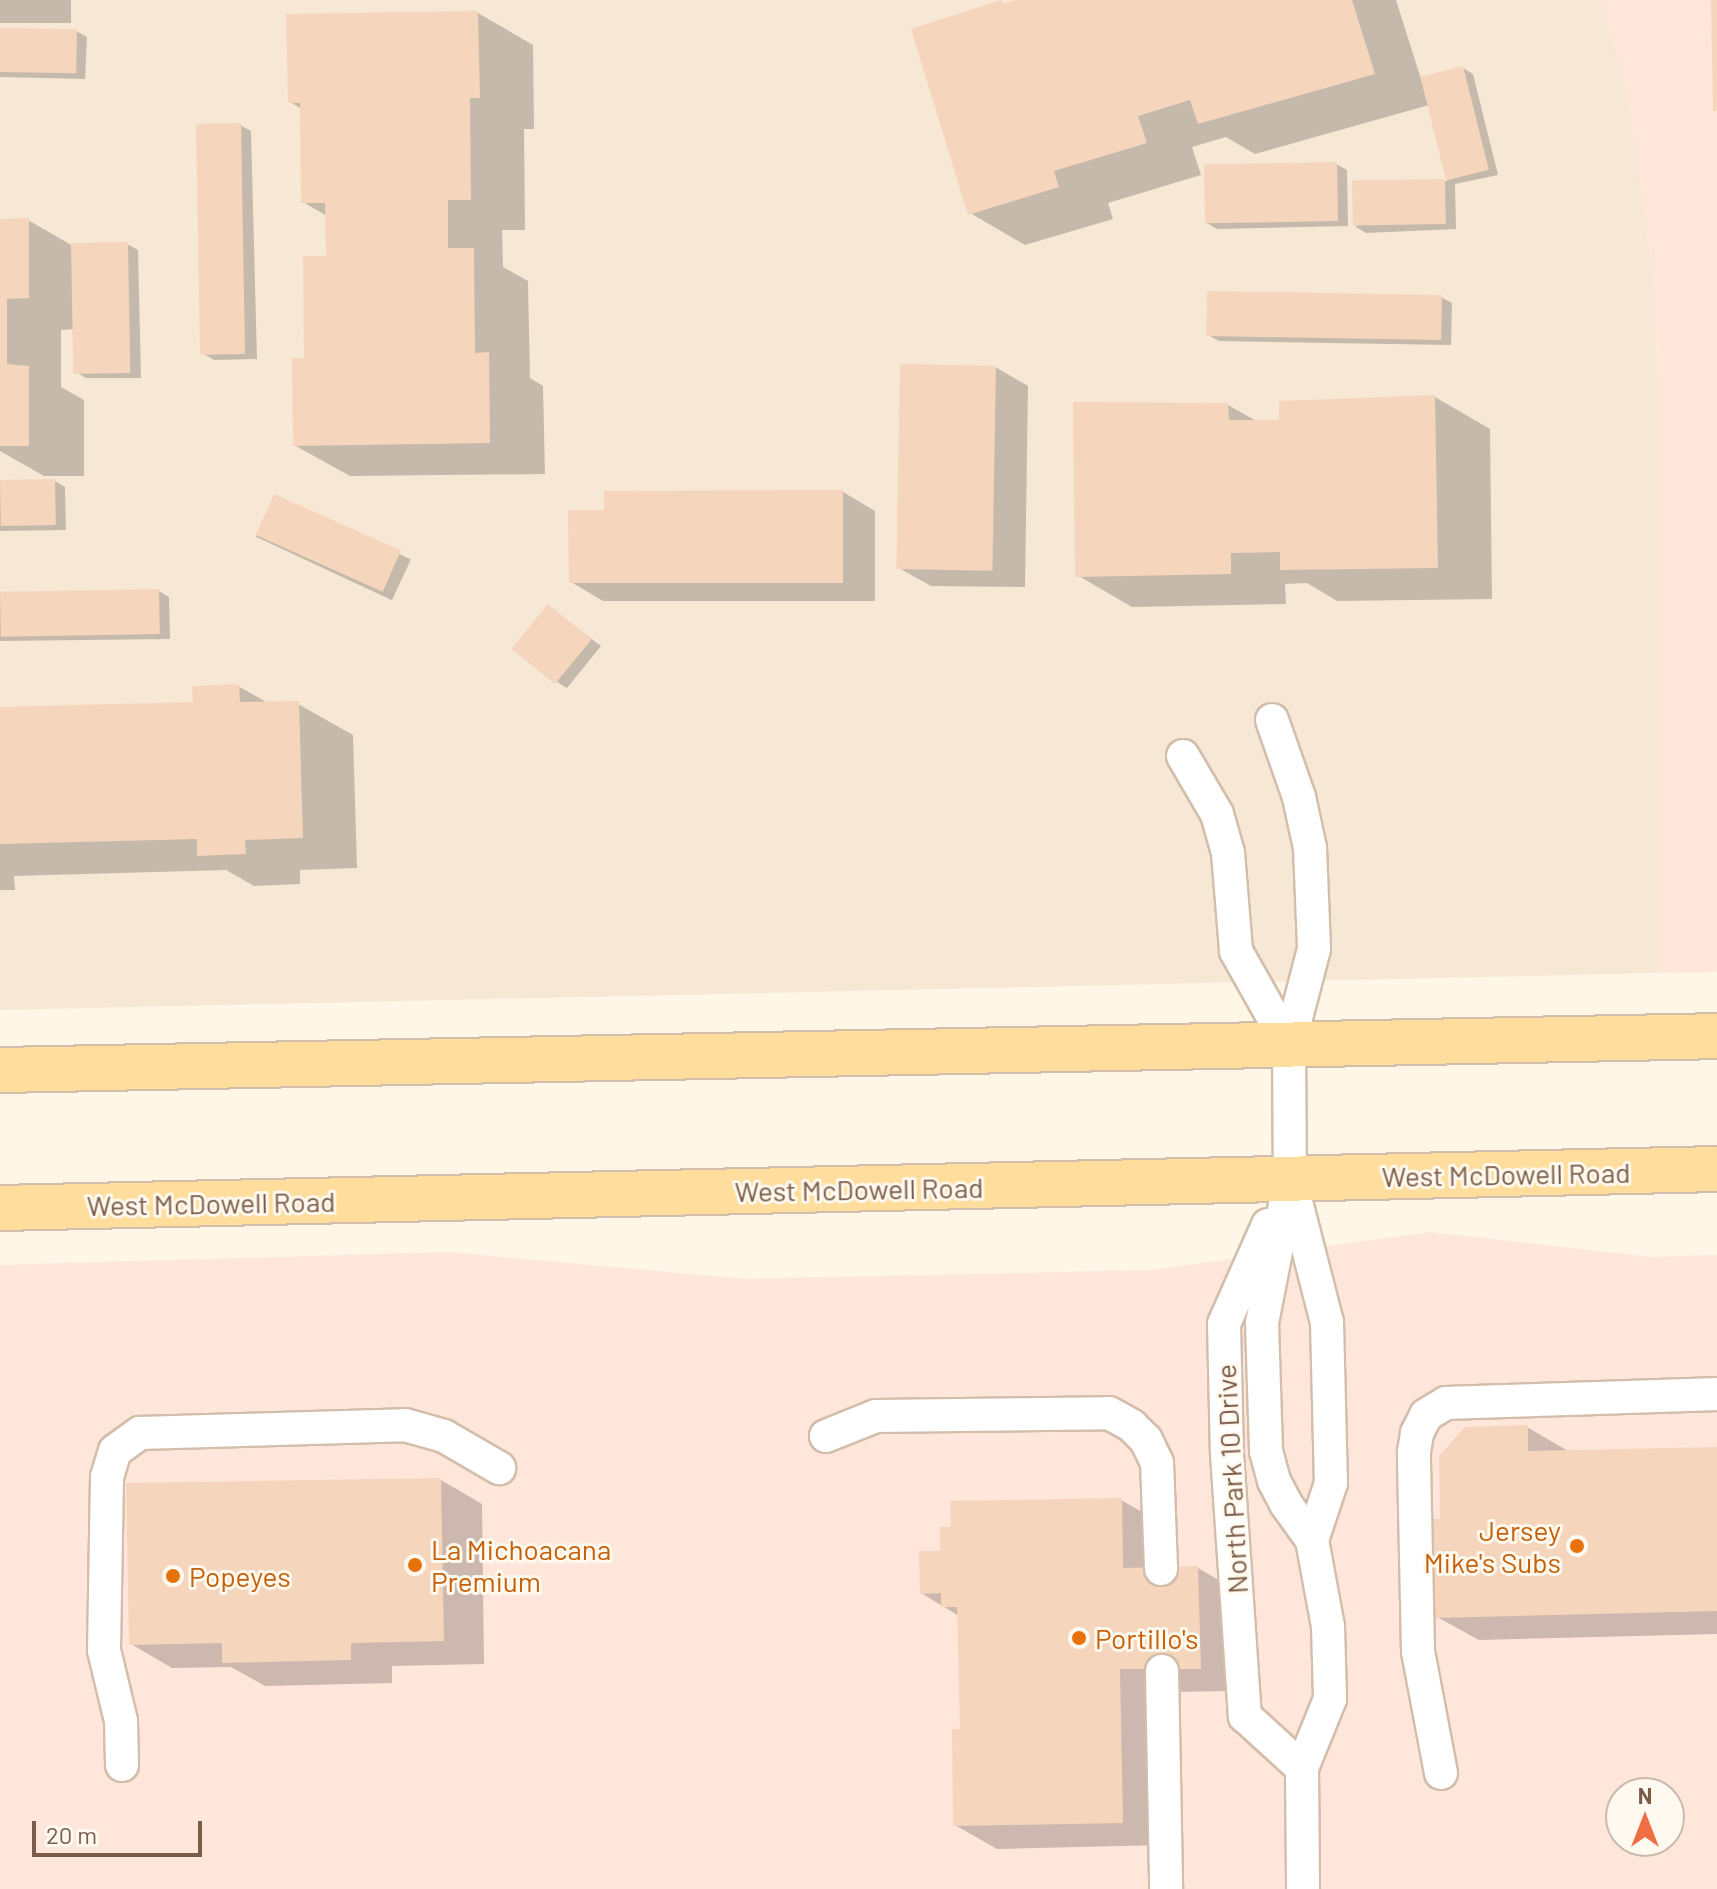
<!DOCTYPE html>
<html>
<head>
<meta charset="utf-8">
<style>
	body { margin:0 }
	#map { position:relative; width:1717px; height:1889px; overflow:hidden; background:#fef6e7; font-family:Barlow,sans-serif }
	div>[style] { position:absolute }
	.residential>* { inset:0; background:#f6e8d5 }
	.commercial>* { inset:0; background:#ffe6da }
	.shadow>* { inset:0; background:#0003; transform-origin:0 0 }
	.building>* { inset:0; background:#f6d5bd; transform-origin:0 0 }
	.roads { filter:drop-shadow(2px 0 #d2beab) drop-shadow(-2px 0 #d2beab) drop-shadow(0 2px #d2beab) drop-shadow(0 -2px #d2beab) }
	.lane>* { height:32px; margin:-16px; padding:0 16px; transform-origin:16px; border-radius:16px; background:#fff }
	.primary>* { height:44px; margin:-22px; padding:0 22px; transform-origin:22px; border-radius:22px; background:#ffdd9d }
	.dots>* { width:22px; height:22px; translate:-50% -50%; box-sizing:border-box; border:4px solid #fff9ef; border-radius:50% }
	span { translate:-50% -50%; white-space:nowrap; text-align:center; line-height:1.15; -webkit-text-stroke:6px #fff9ef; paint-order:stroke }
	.street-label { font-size:28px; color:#7b5c49 }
	.food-label { font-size:28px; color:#c56008 }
	.right { translate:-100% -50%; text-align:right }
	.left { translate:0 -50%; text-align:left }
	.north { position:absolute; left:1605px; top:1777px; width:80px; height:80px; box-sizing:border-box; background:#fff9ef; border:2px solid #cabaad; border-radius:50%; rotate:0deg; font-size:22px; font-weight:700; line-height:32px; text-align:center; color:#7b5c49 }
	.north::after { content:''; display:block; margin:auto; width:28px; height:36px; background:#f16e43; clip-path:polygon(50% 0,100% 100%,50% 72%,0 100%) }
	.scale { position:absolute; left:32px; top:1821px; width:170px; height:36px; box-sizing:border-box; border:4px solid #7b5c49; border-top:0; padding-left:10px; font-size:24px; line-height:28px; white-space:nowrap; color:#7b5c49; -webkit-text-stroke:6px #fff9ef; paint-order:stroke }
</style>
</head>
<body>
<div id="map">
	<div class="residential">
		<div style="clip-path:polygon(0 0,1601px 0,1627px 92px,1653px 271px,1658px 386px,1658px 973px,0 1010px)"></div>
	</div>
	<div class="commercial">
		<div style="clip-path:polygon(1601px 0,1717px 0,1717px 972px,1658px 973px,1658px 386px,1653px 271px,1627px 92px)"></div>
		<div style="clip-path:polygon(evenodd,1431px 1232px,1650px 1257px,1717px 1255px,1717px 1889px,0 1889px,0 1265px,448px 1252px,745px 1279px,1151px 1270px,1431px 1232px,1621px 1793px,1669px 1793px,1669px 1841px,1621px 1841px,1621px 1793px)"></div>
	</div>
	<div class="shadow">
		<div style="left:0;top:0;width:71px;height:23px"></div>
		<div style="clip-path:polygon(1020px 0,1396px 0,1421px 79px,1463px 68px,1473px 74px,1498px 175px,1455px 184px,1456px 229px,1366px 233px,1356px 227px,1354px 185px,1447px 181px,1429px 105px,1255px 154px,1226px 137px,1192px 147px,1201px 175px,1108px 203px,1113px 219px,1025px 245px,970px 213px)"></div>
		<div style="clip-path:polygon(478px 13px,533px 45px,534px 129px,524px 129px,525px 230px,502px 230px,503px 267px,528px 281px,530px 378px,543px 386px,545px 474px,350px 476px,294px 445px,306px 360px,328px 258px,327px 216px,303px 202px,302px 109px,290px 102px)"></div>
		<div style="clip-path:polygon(0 30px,76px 31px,87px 37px,85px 79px,0 77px)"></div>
		<div style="clip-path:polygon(240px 125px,251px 131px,257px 359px,214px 360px,204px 354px)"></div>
		<div style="clip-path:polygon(1336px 164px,1347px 170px,1348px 226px,1217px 229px,1207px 223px)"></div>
		<div style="clip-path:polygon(28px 220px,73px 246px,127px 244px,138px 250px,141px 378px,86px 378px,76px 372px,75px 329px,61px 330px,61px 387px,84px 400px,84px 476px,44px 476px,0 451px,0 221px)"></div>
		<div style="clip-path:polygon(1441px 297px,1452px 303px,1451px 345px,1219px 341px,1208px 335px)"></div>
		<div style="clip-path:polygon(995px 367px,1028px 386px,1025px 587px,931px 586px,899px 568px)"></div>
		<div style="clip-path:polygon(1435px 397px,1490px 429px,1492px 599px,1337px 601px,1307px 583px,1285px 584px,1286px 604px,1132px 607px,1077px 575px,1228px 405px,1258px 422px,1281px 422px)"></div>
		<div style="clip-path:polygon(55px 481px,65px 487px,66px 530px,0 531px,0 482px)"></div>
		<div style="clip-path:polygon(843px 492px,875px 511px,875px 601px,603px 601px,571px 582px,606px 512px)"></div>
		<div style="left:275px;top:496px;width:150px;height:45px;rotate:25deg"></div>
		<div style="clip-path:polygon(159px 591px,169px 597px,170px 639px,0 641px,0 593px)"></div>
		<div style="clip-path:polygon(548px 606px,601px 646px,567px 688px,557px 682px)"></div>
		<div style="clip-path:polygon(238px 686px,270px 704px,298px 704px,353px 735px,357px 868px,300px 870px,300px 884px,254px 886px,226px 870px,14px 876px,15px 890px,0 890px,0 709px,195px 704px)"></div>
		<div style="clip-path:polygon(1527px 1427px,1568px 1451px,1717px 1449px,1717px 1634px,1479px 1640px,1437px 1617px,1442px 1521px)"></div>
		<div style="clip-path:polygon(441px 1480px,482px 1504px,484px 1664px,392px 1666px,392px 1683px,265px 1686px,231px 1667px,172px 1668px,131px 1644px)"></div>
		<div style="clip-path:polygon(1121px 1500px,1163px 1524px,1163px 1569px,1198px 1568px,1239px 1592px,1241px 1691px,1160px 1692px,1163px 1845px,997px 1849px,955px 1825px,962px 1731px,959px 1616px,921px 1593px,942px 1553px)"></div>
	</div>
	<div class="building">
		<div style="clip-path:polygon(1001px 0,1003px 4px,1017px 0,1352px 0,1375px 74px,1198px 124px,1190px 100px,1138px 116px,1147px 143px,1054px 171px,1059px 187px,968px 215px,911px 29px)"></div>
		<div style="clip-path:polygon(1711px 0,1717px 0,1717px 111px,1713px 111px)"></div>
		<div style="clip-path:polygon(478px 11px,480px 98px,470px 98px,471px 200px,448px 200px,448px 248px,474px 248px,475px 353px,489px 352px,490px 443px,293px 446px,292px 358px,304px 358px,303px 256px,326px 256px,325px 203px,301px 203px,300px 103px,288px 103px,286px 14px)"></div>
		<div style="left:0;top:28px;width:77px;height:44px;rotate:1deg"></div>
		<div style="left:1463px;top:66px;width:107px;height:44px;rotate:76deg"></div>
		<div style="left:241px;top:123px;width:231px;height:45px;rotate:89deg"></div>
		<div style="left:1337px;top:162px;width:59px;height:133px;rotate:89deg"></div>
		<div style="left:1445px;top:179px;width:45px;height:93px;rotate:89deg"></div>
		<div style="clip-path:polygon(29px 218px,29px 298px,7px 299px,7px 364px,29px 366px,29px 446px,0 446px,0 219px)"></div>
		<div style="left:128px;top:242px;width:131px;height:57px;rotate:89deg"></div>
		<div style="left:1207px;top:291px;width:235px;height:45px;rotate:1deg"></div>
		<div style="left:900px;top:364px;width:96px;height:205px;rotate:1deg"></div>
		<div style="clip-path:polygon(1435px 395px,1438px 568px,1280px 570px,1280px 552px,1231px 553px,1231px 574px,1075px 577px,1073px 402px,1228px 403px,1229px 420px,1279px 420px,1279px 401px)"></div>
		<div style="left:55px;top:479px;width:46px;height:55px;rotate:89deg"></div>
		<div style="clip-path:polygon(843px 490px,843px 583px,569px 583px,568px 510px,604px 510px,604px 491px)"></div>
		<div style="left:274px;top:494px;width:139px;height:45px;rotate:24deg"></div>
		<div style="left:159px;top:589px;width:45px;height:159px;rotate:89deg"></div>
		<div style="left:548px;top:604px;width:56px;height:58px;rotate:39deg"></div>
		<div style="clip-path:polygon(239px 684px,240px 702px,299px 701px,303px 838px,245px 840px,246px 854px,197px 856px,197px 839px,0 844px,0 707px,193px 702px,192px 686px)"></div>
		<div style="clip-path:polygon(1528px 1425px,1528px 1451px,1717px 1447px,1717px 1611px,1435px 1618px,1432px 1519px,1440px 1519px,1439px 1456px,1465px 1427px)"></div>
		<div style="clip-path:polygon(441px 1478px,444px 1641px,351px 1643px,351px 1660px,222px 1663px,222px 1643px,129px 1645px,126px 1483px)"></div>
		<div style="clip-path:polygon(1122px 1498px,1123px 1568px,1198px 1566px,1201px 1669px,1120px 1669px,1123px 1823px,953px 1826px,952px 1729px,960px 1729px,957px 1607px,941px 1607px,941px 1593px,920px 1594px,919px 1551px,940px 1551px,940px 1527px,951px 1527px,950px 1501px)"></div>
	</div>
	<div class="roads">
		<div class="lane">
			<div style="left:1272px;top:720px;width:82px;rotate:70.7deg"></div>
			<div style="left:1299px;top:797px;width:52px;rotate:77.8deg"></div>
			<div style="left:1310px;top:848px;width:101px;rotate:87.7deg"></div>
			<div style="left:1314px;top:949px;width:99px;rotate:104.6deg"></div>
			<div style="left:1289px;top:1045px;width:134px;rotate:89.6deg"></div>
			<div style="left:1290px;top:1179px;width:147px;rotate:101deg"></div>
			<div style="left:1262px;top:1323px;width:128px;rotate:88.2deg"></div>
			<div style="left:1266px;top:1451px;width:31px;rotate:75deg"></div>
			<div style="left:1274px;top:1481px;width:26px;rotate:62deg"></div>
			<div style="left:1286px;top:1504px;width:44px;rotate:54.2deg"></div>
			<div style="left:1312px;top:1540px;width:87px;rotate:79.5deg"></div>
			<div style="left:1328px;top:1626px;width:73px;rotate:88.4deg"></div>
			<div style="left:1330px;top:1699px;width:74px;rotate:112.1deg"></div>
			<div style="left:1302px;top:1768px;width:121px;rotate:89.5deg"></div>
			<div style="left:1183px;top:756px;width:67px;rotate:59.6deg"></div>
			<div style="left:1217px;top:814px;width:41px;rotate:74.2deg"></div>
			<div style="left:1228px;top:853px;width:98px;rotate:85.3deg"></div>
			<div style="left:1236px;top:951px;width:108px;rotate:60.6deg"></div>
			<div style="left:1293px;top:1190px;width:136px;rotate:75.6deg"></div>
			<div style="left:1327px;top:1322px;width:161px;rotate:88.6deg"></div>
			<div style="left:1331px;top:1483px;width:60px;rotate:108.4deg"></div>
			<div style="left:1268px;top:1225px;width:108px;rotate:114deg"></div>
			<div style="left:1224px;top:1324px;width:130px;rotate:88.7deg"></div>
			<div style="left:1227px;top:1454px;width:263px;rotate:86.1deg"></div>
			<div style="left:1245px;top:1716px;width:77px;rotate:42.4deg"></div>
			<div style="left:826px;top:1436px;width:54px;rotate:-21.8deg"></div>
			<div style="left:876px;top:1416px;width:233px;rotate:-0.7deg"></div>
			<div style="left:1109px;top:1413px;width:26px;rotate:29deg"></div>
			<div style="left:1132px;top:1426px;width:20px;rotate:45deg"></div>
			<div style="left:1146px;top:1440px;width:25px;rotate:64deg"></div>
			<div style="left:1157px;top:1463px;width:106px;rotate:87.8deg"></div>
			<div style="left:1162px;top:1671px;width:218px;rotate:88.9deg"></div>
			<div style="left:122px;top:1765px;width:44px;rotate:-91.3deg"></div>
			<div style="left:121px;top:1721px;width:73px;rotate:-103.5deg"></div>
			<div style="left:104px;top:1650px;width:173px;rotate:-89deg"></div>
			<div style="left:107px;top:1477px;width:27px;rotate:-73deg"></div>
			<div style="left:115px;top:1451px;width:31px;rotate:-36deg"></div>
			<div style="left:140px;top:1433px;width:265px;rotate:-1.7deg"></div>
			<div style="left:405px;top:1425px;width:41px;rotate:15.8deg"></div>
			<div style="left:444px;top:1436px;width:64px;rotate:30.2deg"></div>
			<div style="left:1441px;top:1773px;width:124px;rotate:-100.7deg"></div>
			<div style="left:1418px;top:1651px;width:199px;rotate:-91.2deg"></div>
			<div style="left:1414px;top:1452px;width:19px;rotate:-81deg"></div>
			<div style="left:1417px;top:1433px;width:20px;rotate:-63deg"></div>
			<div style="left:1426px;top:1415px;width:23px;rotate:-31deg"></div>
			<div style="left:1446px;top:1403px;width:271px;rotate:-1.9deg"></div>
		</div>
		<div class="primary">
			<div style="left:0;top:1070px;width:1717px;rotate:-1.13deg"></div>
			<div style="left:0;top:1208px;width:1717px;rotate:-1.3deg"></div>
		</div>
	</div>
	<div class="dots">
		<div style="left:1577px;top:1546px;background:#e8710a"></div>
		<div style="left:415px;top:1565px;background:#e8710a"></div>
		<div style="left:173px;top:1576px;background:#e8710a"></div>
		<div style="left:1079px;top:1638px;background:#e8710a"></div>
	</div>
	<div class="street-label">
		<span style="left:1506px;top:1174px;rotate:-1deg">West McDowell Road</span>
		<span style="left:859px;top:1189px;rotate:-1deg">West McDowell Road</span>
		<span style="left:211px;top:1203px;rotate:-1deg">West McDowell Road</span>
		<span style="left:1231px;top:1479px;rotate:-93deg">North Park 10 Drive</span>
	</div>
	<div class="food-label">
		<span class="right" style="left:1561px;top:1546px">Jersey<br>Mike's Subs</span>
		<span class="left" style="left:431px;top:1565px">La Michoacana<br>Premium</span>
		<span class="left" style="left:189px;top:1576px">Popeyes</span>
		<span class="left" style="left:1095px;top:1638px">Portillo's</span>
	</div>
	<div class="north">N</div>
	<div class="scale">20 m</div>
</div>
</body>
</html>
